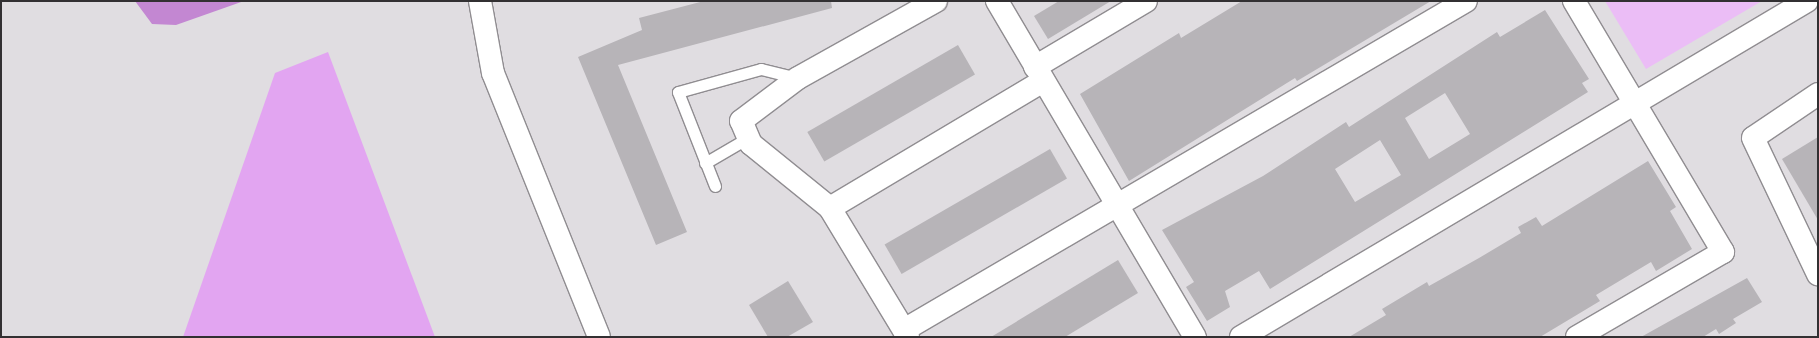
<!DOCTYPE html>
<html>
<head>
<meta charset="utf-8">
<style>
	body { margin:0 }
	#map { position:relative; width:1819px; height:338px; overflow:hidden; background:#e0dde1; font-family:Cabin,sans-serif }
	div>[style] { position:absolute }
	.green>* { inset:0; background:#ebbdf6 }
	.forest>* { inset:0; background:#c387d2 }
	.water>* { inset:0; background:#e2a5f1 }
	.building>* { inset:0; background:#b7b4b8; transform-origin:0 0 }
	.roads { filter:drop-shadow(1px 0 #908d91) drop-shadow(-1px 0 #908d91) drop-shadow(0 1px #908d91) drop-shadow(0 -1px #908d91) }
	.service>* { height:11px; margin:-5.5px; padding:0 5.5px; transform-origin:5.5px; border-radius:5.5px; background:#fff }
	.minor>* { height:22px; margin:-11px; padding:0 11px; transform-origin:11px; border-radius:11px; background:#fff }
	.tertiary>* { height:22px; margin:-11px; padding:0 11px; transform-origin:11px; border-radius:11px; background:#fff }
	span { translate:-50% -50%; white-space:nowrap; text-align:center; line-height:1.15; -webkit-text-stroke:3px #edeaee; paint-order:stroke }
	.frame { position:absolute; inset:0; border:2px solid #323032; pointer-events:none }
</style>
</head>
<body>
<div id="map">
	<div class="green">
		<div style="clip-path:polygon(1605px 1px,1762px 1px,1646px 69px)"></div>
	</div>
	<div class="forest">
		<div style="clip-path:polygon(135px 1px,244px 1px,176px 25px,152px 24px)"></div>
	</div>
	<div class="water">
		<div style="clip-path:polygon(328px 52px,435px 337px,183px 337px,275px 73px)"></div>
	</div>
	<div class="building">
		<div style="clip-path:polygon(704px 1px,831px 1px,832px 8px,618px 65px,687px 232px,656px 245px,578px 57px,642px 30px,639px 18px)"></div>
		<div style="clip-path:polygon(1059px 1px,1111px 1px,1048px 39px,1034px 16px)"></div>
		<div style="clip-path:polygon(1242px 1px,1431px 1px,1297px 81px,1295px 78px,1129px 181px,1080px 94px,1179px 33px,1181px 38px)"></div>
		<div style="clip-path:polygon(evenodd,1545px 10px,1589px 79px,1582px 83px,1588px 92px,1270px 289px,1259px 271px,1225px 291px,1230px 307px,1207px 321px,1186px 287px,1194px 282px,1162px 230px,1263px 176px,1346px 122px,1349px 127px,1497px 32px,1500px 37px,1545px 10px,1445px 93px,1470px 134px,1429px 159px,1405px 118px,1445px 93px,1545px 10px,1380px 140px,1401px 175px,1355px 202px,1335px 169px,1380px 140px)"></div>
		<div style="left:958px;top:45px;width:34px;height:174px;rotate:60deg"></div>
		<div style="clip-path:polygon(1818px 137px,1818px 220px,1782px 159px)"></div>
		<div style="left:1050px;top:149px;width:34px;height:191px;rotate:60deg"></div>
		<div style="clip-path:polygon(1648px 161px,1676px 207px,1670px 211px,1692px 249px,1656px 271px,1651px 262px,1596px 295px,1600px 301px,1540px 337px,1349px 337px,1386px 315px,1382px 309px,1427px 282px,1429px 286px,1479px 258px,1521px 233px,1518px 227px,1536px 217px,1542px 226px)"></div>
		<div style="clip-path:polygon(1118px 260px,1138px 293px,1065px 337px,991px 337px)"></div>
		<div style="clip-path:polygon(1747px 278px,1762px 302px,1733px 319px,1736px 323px,1719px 334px,1716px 329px,1703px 337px,1641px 337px)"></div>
		<div style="clip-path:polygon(788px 281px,813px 322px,787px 337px,768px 337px,749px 305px)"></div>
	</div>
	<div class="roads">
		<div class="service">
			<div style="left:705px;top:163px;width:50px;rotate:-30.2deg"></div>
			<div style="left:715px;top:186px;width:101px;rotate:-111.5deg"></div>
			<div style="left:678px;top:92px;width:86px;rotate:-15.5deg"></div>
			<div style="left:761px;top:69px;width:38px;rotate:14deg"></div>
		</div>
		<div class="minor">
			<div style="left:997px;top:1px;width:390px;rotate:59.5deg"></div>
			<div style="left:1574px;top:1px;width:292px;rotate:59.3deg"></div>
			<div style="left:1723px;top:252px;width:169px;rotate:149.8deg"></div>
			<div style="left:1035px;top:67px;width:129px;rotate:-30.7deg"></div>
			<div style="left:1818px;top:94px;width:78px;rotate:145.9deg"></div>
			<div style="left:1753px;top:138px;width:151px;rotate:64.5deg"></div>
			<div style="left:830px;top:208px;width:248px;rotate:-30.8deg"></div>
			<div style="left:904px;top:330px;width:651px;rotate:-30.35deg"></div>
			<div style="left:908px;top:337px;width:151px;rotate:-121.2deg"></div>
			<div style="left:830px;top:208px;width:102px;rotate:-141deg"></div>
			<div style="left:751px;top:144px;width:25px;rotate:-113deg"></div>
			<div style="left:741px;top:121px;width:71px;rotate:-37deg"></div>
			<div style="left:798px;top:78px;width:158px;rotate:-29.2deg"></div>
		</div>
		<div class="tertiary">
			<div style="left:480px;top:1px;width:73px;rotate:79.8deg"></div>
			<div style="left:493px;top:73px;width:284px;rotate:68.1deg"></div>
			<div style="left:1241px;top:337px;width:658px;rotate:-30.7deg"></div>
		</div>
	</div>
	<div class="frame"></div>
</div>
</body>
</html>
